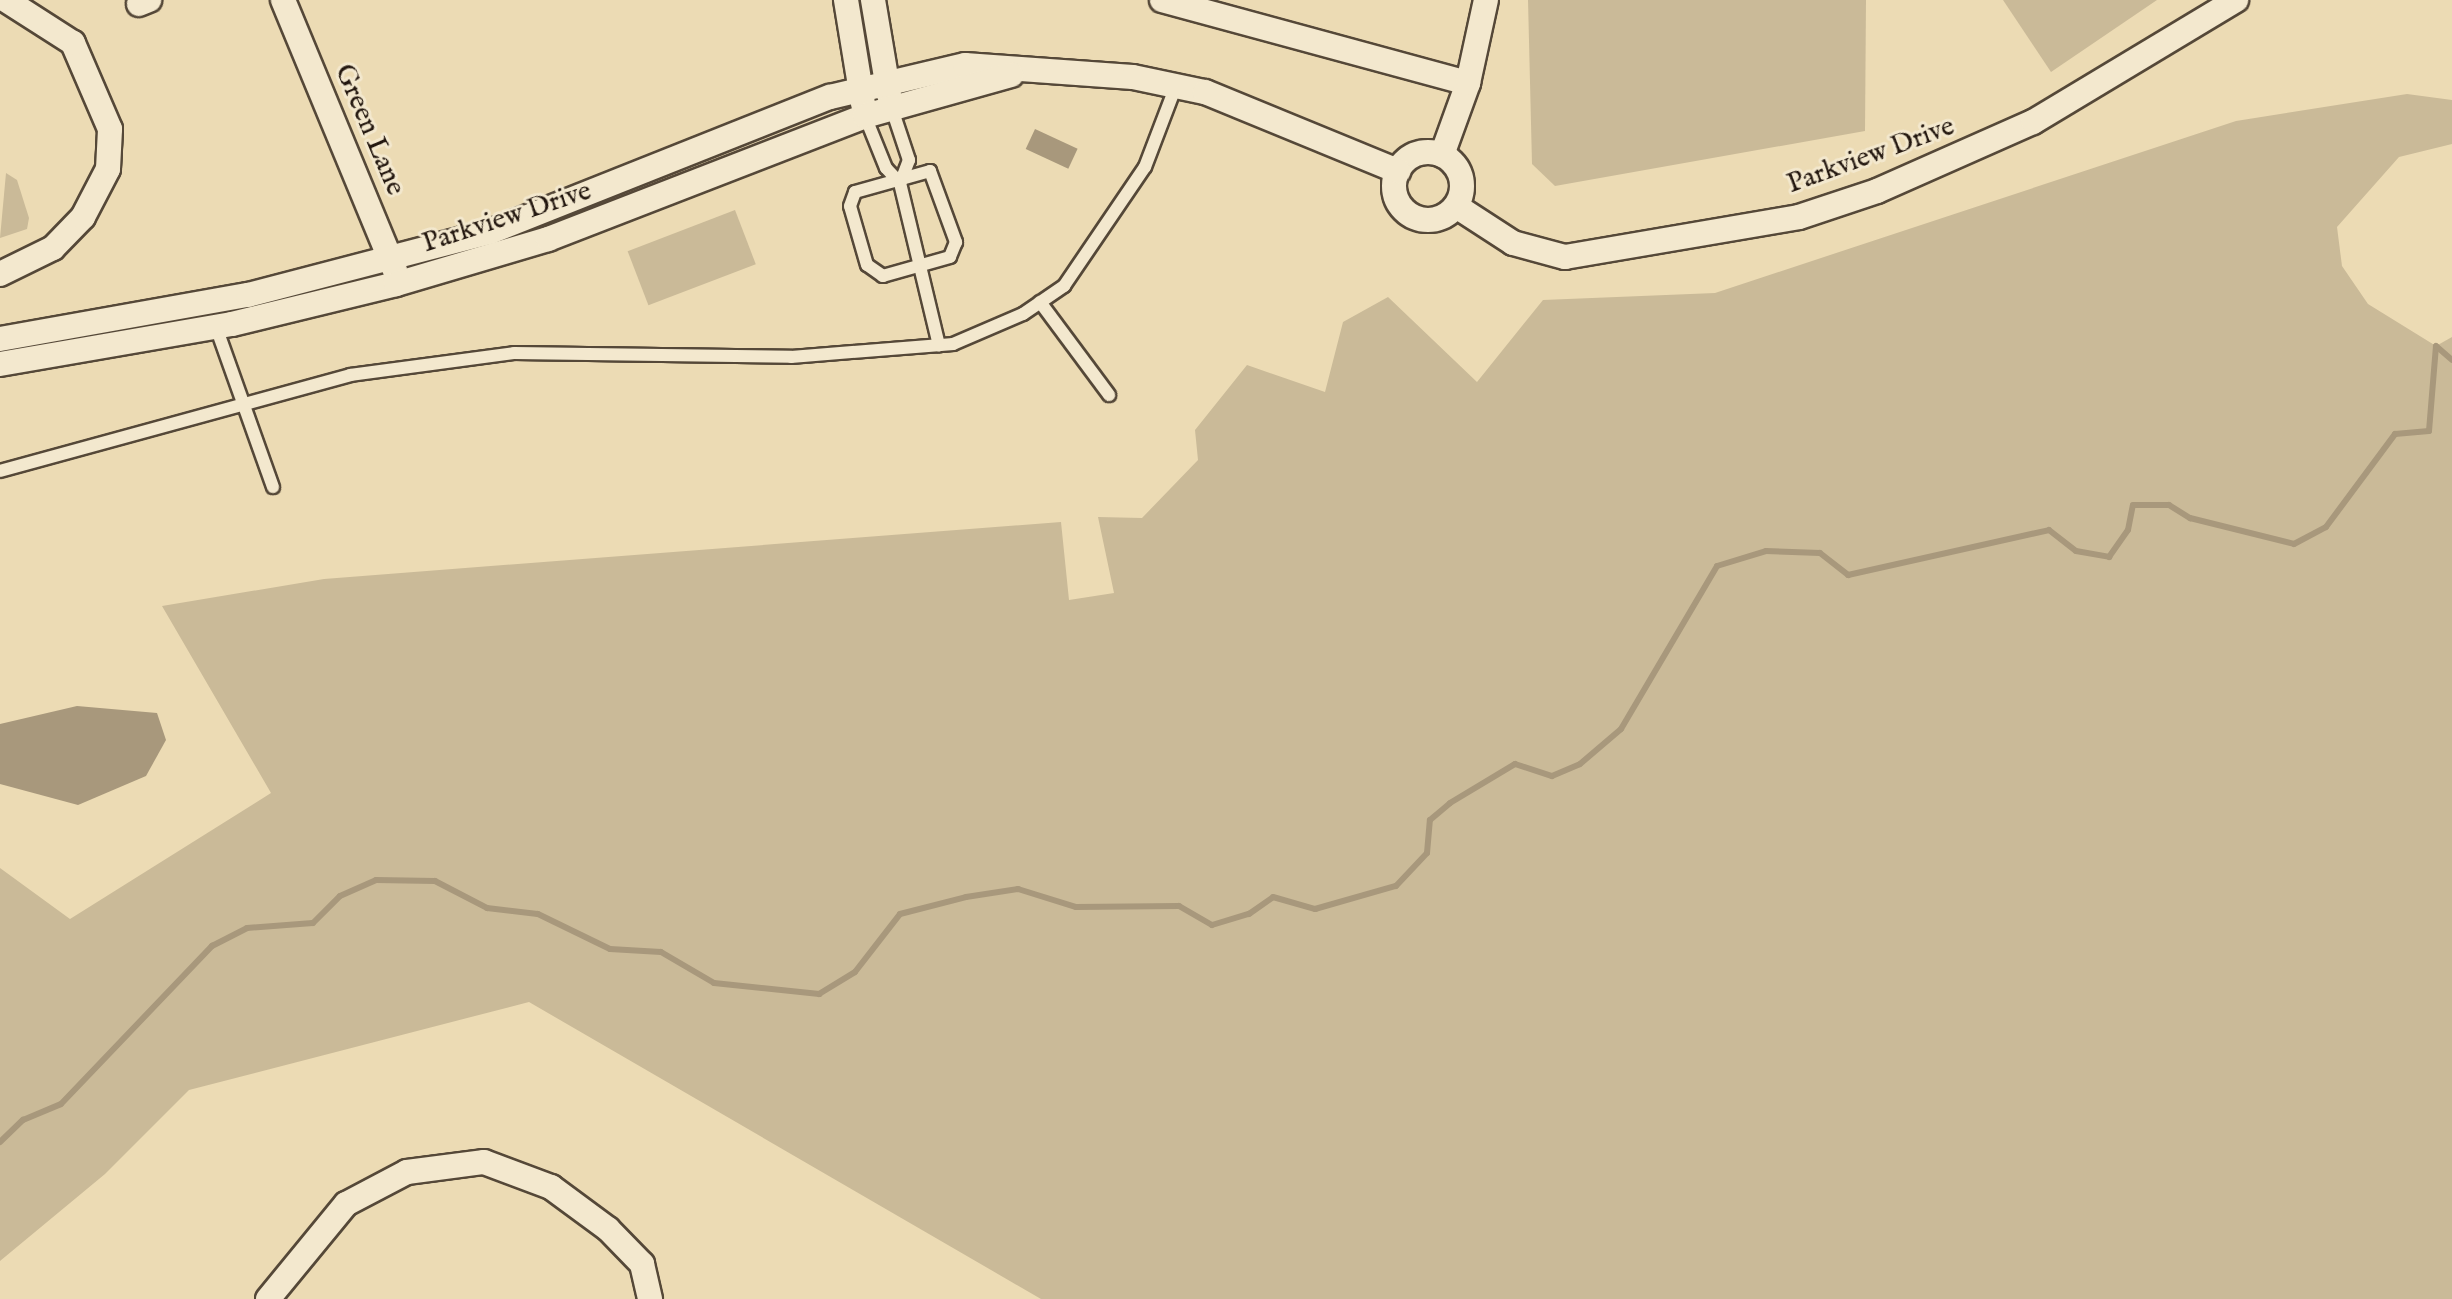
<!DOCTYPE html>
<html>
<head>
<meta charset="utf-8">
<style>
	body { margin:0 }
	#map { position:relative; width:2452px; height:1299px; overflow:hidden; background:#ecdbb4; font-family:"IM FELL English",serif }
	div>[style] { position:absolute }
	.green>* { inset:0; background:#caba98; transform-origin:0 0 }
	.water>* { inset:0; background:#a8987c; transform-origin:0 0 }
	.stream>* { height:6px; margin:-3px; padding:0 3px; transform-origin:3px; border-radius:3px; background:#a8987c }
	.roads { filter:drop-shadow(2px 0 #554838) drop-shadow(-2px 0 #554838) drop-shadow(0 2px #554838) drop-shadow(0 -2px #554838) }
	.lane>* { height:12px; margin:-6px; padding:0 6px; transform-origin:6px; border-radius:6px; background:#f3e8ce }
	.street>* { height:24px; margin:-12px; padding:0 12px; transform-origin:12px; border-radius:12px; background:#f3e8ce }
	.street>.ring { margin:-12px; padding:0; box-sizing:content-box; background:none; border:24px solid #f3e8ce; border-radius:50% }
	span { translate:-50% -50%; white-space:nowrap; text-align:center; line-height:1.15; -webkit-text-stroke:6px #f3e8ce; paint-order:stroke }
	.street-label { font-size:28px; color:#23170f }
</style>
</head>
<body>
<div id="map">
	<div class="green">
		<div style="clip-path:polygon(1528px 0,1866px 0,1865px 131px,1555px 186px,1532px 164px)"></div>
		<div style="clip-path:polygon(2003px 0,2157px 0,2051px 72px)"></div>
		<div style="clip-path:polygon(2407px 94px,2452px 100px,2452px 144px,2399px 157px,2337px 227px,2342px 266px,2368px 304px,2436px 346px,2452px 337px,2452px 1299px,1041px 1299px,529px 1002px,189px 1090px,105px 1174px,0 1261px,0 868px,70px 919px,271px 793px,162px 606px,324px 579px,1061px 522px,1069px 600px,1114px 593px,1098px 517px,1142px 518px,1198px 460px,1195px 430px,1247px 365px,1325px 392px,1343px 322px,1388px 297px,1477px 382px,1543px 300px,1715px 293px,2236px 121px)"></div>
		<div style="clip-path:polygon(6px 173px,17px 180px,29px 218px,27px 229px,0 238px)"></div>
		<div style="left:735px;top:210px;width:58px;height:115px;rotate:69deg"></div>
	</div>
	<div class="water">
		<div style="left:1035px;top:129px;width:47px;height:22px;rotate:25deg"></div>
		<div style="clip-path:polygon(77px 706px,157px 713px,166px 740px,146px 776px,78px 805px,0 784px,0 724px)"></div>
	</div>
	<div class="stream">
		<div style="left:0;top:1142px;width:32px;rotate:-44deg"></div>
		<div style="left:23px;top:1120px;width:41px;rotate:-22.8deg"></div>
		<div style="left:61px;top:1104px;width:219px;rotate:-46.3deg"></div>
		<div style="left:212px;top:946px;width:39px;rotate:-27deg"></div>
		<div style="left:247px;top:928px;width:66px;rotate:-4.3deg"></div>
		<div style="left:313px;top:923px;width:38px;rotate:-45deg"></div>
		<div style="left:340px;top:896px;width:39px;rotate:-24deg"></div>
		<div style="left:376px;top:880px;width:59px;rotate:1deg"></div>
		<div style="left:435px;top:881px;width:59px;rotate:27.4deg"></div>
		<div style="left:487px;top:908px;width:51px;rotate:6.7deg"></div>
		<div style="left:538px;top:914px;width:80px;rotate:25.9deg"></div>
		<div style="left:610px;top:949px;width:51px;rotate:3.4deg"></div>
		<div style="left:661px;top:952px;width:61px;rotate:30.3deg"></div>
		<div style="left:714px;top:983px;width:106px;rotate:6deg"></div>
		<div style="left:819px;top:994px;width:42px;rotate:-31.4deg"></div>
		<div style="left:855px;top:972px;width:73px;rotate:-52.2deg"></div>
		<div style="left:900px;top:914px;width:68px;rotate:-14.4deg"></div>
		<div style="left:966px;top:897px;width:53px;rotate:-8.7deg"></div>
		<div style="left:1018px;top:889px;width:61px;rotate:17.2deg"></div>
		<div style="left:1076px;top:907px;width:103px;rotate:-0.6deg"></div>
		<div style="left:1179px;top:906px;width:38px;rotate:30deg"></div>
		<div style="left:1212px;top:925px;width:39px;rotate:-17deg"></div>
		<div style="left:1249px;top:914px;width:29px;rotate:-35deg"></div>
		<div style="left:1273px;top:897px;width:44px;rotate:15.9deg"></div>
		<div style="left:1315px;top:909px;width:84px;rotate:-15.9deg"></div>
		<div style="left:1396px;top:886px;width:45px;rotate:-46.8deg"></div>
		<div style="left:1427px;top:853px;width:33px;rotate:-85deg"></div>
		<div style="left:1430px;top:820px;width:26px;rotate:-40deg"></div>
		<div style="left:1450px;top:803px;width:76px;rotate:-31deg"></div>
		<div style="left:1515px;top:764px;width:39px;rotate:18deg"></div>
		<div style="left:1552px;top:776px;width:30px;rotate:-23deg"></div>
		<div style="left:1580px;top:764px;width:54px;rotate:-40.5deg"></div>
		<div style="left:1621px;top:729px;width:189px;rotate:-59.5deg"></div>
		<div style="left:1717px;top:566px;width:51px;rotate:-17deg"></div>
		<div style="left:1766px;top:551px;width:54px;rotate:2.1deg"></div>
		<div style="left:1820px;top:553px;width:36px;rotate:38deg"></div>
		<div style="left:1848px;top:575px;width:206px;rotate:-12.6deg"></div>
		<div style="left:2049px;top:530px;width:34px;rotate:38deg"></div>
		<div style="left:2076px;top:551px;width:34px;rotate:10deg"></div>
		<div style="left:2109px;top:557px;width:33px;rotate:-55deg"></div>
		<div style="left:2128px;top:530px;width:25px;rotate:-79deg"></div>
		<div style="left:2133px;top:505px;width:36px"></div>
		<div style="left:2169px;top:505px;width:25px;rotate:32deg"></div>
		<div style="left:2190px;top:518px;width:107px;rotate:14deg"></div>
		<div style="left:2294px;top:544px;width:36px;rotate:-28deg"></div>
		<div style="left:2326px;top:527px;width:116px;rotate:-53.4deg"></div>
		<div style="left:2395px;top:434px;width:34px;rotate:-5deg"></div>
		<div style="left:2429px;top:431px;width:85px;rotate:-85.3deg"></div>
		<div style="left:2436px;top:346px;width:21px;rotate:41deg"></div>
	</div>
	<div class="roads">
		<div class="lane">
			<div style="left:892px;top:109px;width:54px;rotate:71.6deg"></div>
			<div style="left:909px;top:160px;width:25px;rotate:111deg"></div>
			<div style="left:865px;top:116px;width:56px;rotate:68deg"></div>
			<div style="left:886px;top:168px;width:21px;rotate:47deg"></div>
			<div style="left:900px;top:183px;width:167px;rotate:76.5deg"></div>
			<div style="left:930px;top:171px;width:76px;rotate:69.9deg"></div>
			<div style="left:956px;top:242px;width:16px;rotate:112deg"></div>
			<div style="left:950px;top:257px;width:70px;rotate:164.2deg"></div>
			<div style="left:883px;top:276px;width:19px;rotate:-145deg"></div>
			<div style="left:867px;top:265px;width:61px;rotate:-106.1deg"></div>
			<div style="left:850px;top:206px;width:15px;rotate:-70deg"></div>
			<div style="left:855px;top:192px;width:78px;rotate:-15.6deg"></div>
			<div style="left:1040px;top:302px;width:116px;rotate:53.4deg"></div>
			<div style="left:216px;top:327px;width:170px;rotate:70.4deg"></div>
			<div style="left:0;top:471px;width:363px;rotate:-15.3deg"></div>
			<div style="left:350px;top:375px;width:165px;rotate:-7.6deg"></div>
			<div style="left:514px;top:353px;width:277px;rotate:0.8deg"></div>
			<div style="left:791px;top:357px;width:163px;rotate:-4.6deg"></div>
			<div style="left:953px;top:344px;width:76px;rotate:-23.2deg"></div>
			<div style="left:1023px;top:314px;width:50px;rotate:-34.3deg"></div>
			<div style="left:1064px;top:286px;width:144px;rotate:-55.8deg"></div>
			<div style="left:1145px;top:167px;width:87px;rotate:-69.1deg"></div>
		</div>
		<div class="street">
			<div style="left:283px;top:0;width:293px;rotate:67.5deg"></div>
			<div style="left:846px;top:0;width:105px;rotate:80.7deg"></div>
			<div style="left:873px;top:0;width:96px;rotate:80.4deg"></div>
			<div style="left:1162px;top:0;width:317px;rotate:15.2deg"></div>
			<div style="left:139px;top:4px;width:11px;rotate:-22deg"></div>
			<div class="ring" style="left:1394px;top:152px;width:44px;height:44px"></div>
			<div style="left:1442px;top:155px;width:77px;rotate:-70.1deg"></div>
			<div style="left:1468px;top:83px;width:85px;rotate:-77.8deg"></div>
			<div style="left:1456px;top:206px;width:68px;rotate:33deg"></div>
			<div style="left:1513px;top:243px;width:54px;rotate:15.1deg"></div>
			<div style="left:1565px;top:257px;width:237px;rotate:-9.7deg"></div>
			<div style="left:1799px;top:217px;width:82px;rotate:-18.4deg"></div>
			<div style="left:1877px;top:191px;width:171px;rotate:-23.9deg"></div>
			<div style="left:2033px;top:122px;width:237px;rotate:-31deg"></div>
			<div style="left:0;top:274px;width:59px;rotate:-26.1deg"></div>
			<div style="left:53px;top:248px;width:43px;rotate:-45.9deg"></div>
			<div style="left:83px;top:217px;width:54px;rotate:-62.5deg"></div>
			<div style="left:108px;top:169px;width:40px;rotate:-87.1deg"></div>
			<div style="left:110px;top:129px;width:94px;rotate:-113.3deg"></div>
			<div style="left:73px;top:43px;width:80px;rotate:-147.3deg"></div>
			<div style="left:0;top:339px;width:252px;rotate:-10.1deg"></div>
			<div style="left:248px;top:295px;width:250px;rotate:-14.6deg"></div>
			<div style="left:490px;top:232px;width:366px;rotate:-21.7deg"></div>
			<div style="left:830px;top:97px;width:139px;rotate:-13.3deg"></div>
			<div style="left:965px;top:65px;width:168px;rotate:4.1deg"></div>
			<div style="left:1133px;top:77px;width:74px;rotate:11.8deg"></div>
			<div style="left:1205px;top:92px;width:209px;rotate:22.3deg"></div>
			<div style="left:0;top:364px;width:235px;rotate:-9.8deg"></div>
			<div style="left:232px;top:324px;width:169px;rotate:-13.7deg"></div>
			<div style="left:396px;top:284px;width:159px;rotate:-16.5deg"></div>
			<div style="left:548px;top:239px;width:340px;rotate:-21.2deg"></div>
			<div style="left:865px;top:116px;width:152px;rotate:-15.7deg"></div>
			<div style="left:268px;top:1299px;width:123px;rotate:-50.6deg"></div>
			<div style="left:346px;top:1204px;width:69px;rotate:-27.7deg"></div>
			<div style="left:407px;top:1172px;width:78px;rotate:-7.4deg"></div>
			<div style="left:484px;top:1162px;width:72px;rotate:20.5deg"></div>
			<div style="left:551px;top:1187px;width:71px;rotate:36.4deg"></div>
			<div style="left:608px;top:1229px;width:49px;rotate:45.8deg"></div>
			<div style="left:642px;top:1264px;width:36px;rotate:77deg"></div>
		</div>
	</div>
	<div class="street-label">
		<span style="left:369px;top:130px;rotate:67deg">Green Lane</span>
		<span style="left:1871px;top:156px;rotate:-20deg">Parkview Drive</span>
		<span style="left:507px;top:218px;rotate:-18deg">Parkview Drive</span>
	</div>
</div>
</body>
</html>
